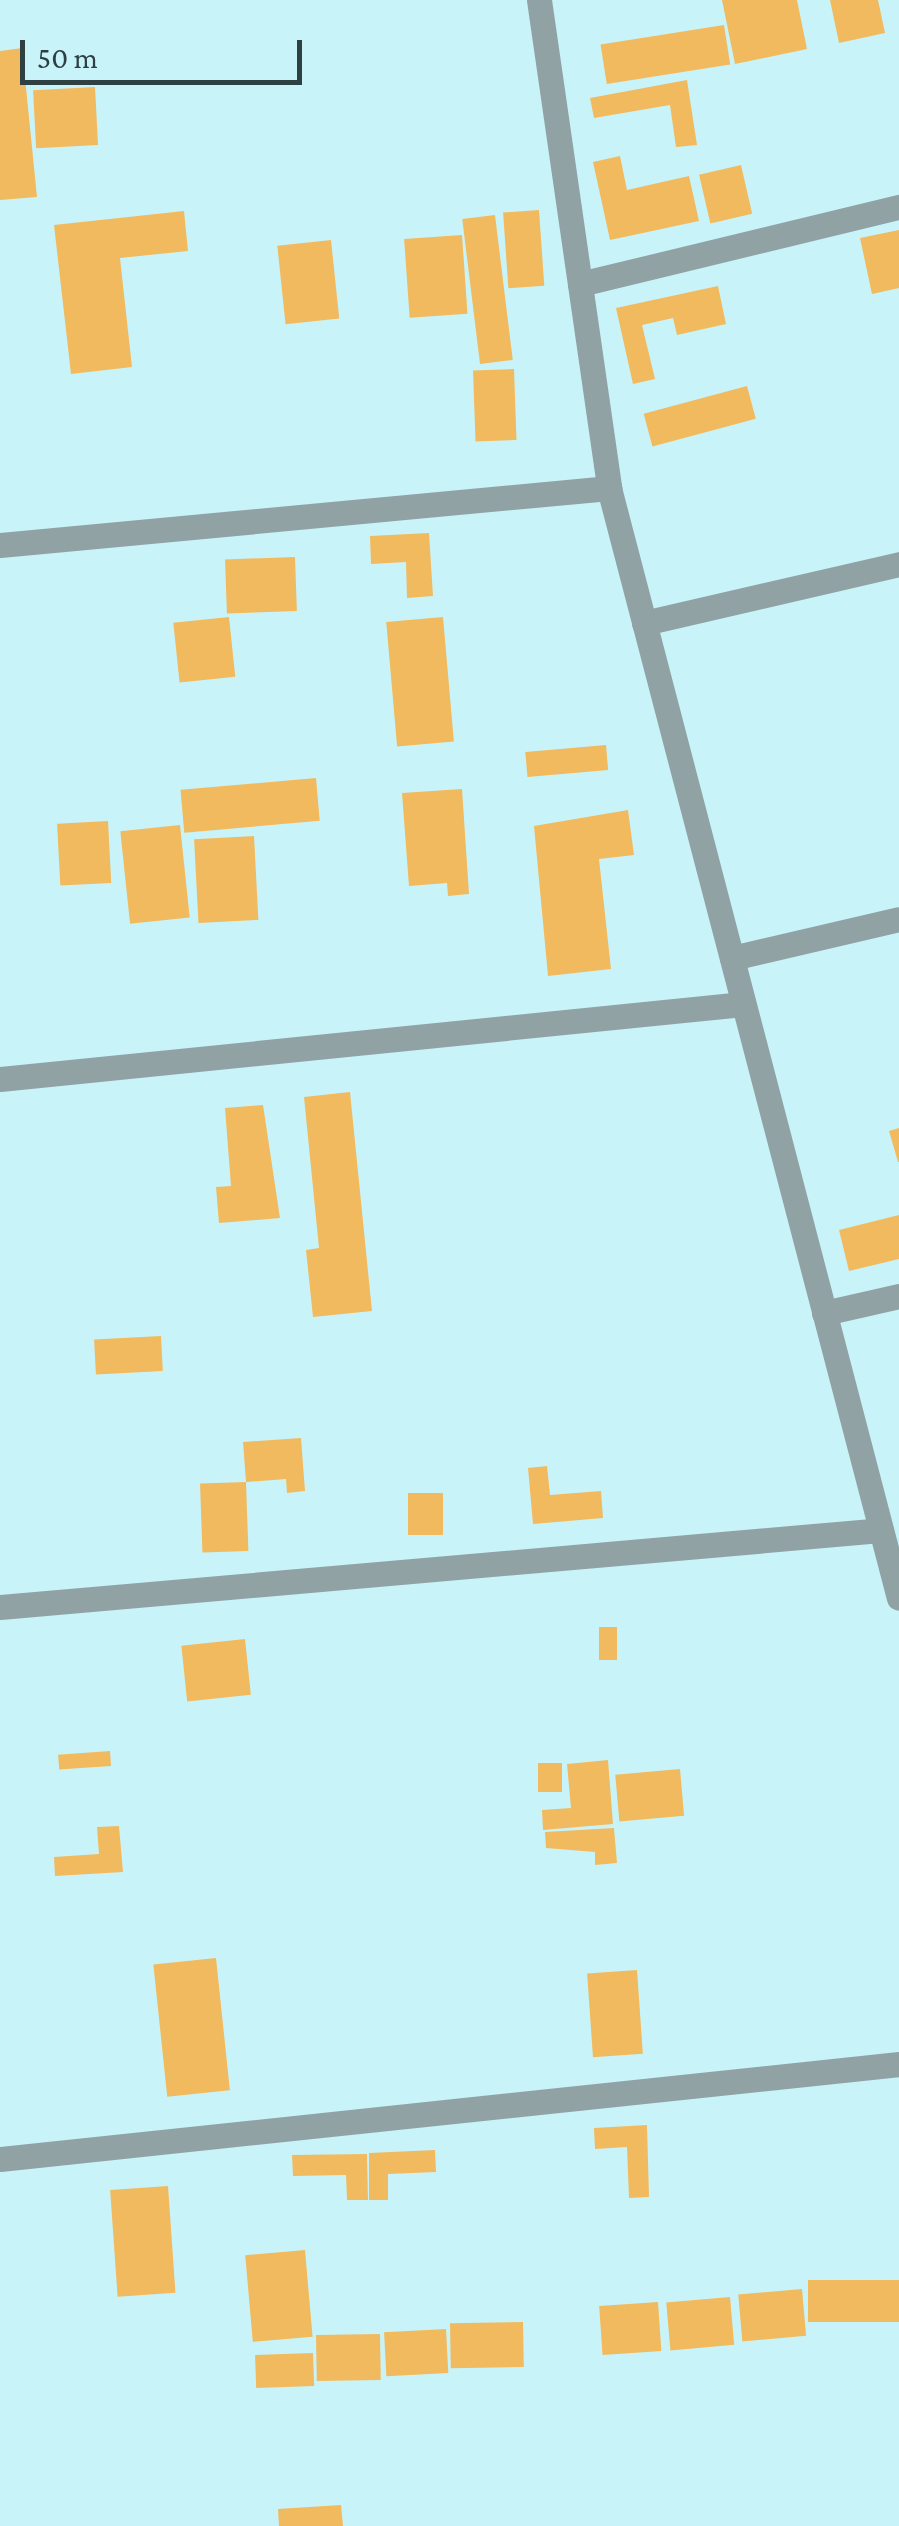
<!DOCTYPE html>
<html>
<head>
<meta charset="utf-8">
<style>
	body { margin:0 }
	#map { position:relative; width:899px; height:2526px; overflow:hidden; background:#c8f4f9; font-family:"Crimson Pro",serif }
	div>[style] { position:absolute }
	.building>* { inset:0; background:#f2ba5e; transform-origin:0 0 }
	.minor>* { height:25px; margin:-12.5px; padding:0 12.5px; transform-origin:12.5px; border-radius:12.5px; background:#91a2a5 }
	span { translate:-50% -50%; white-space:nowrap; text-align:center; line-height:1.15; -webkit-text-stroke:9px #c8f4f9; paint-order:stroke }
	.scale { position:absolute; left:20px; top:40px; width:282px; height:45px; box-sizing:border-box; border:5px solid #2e4042; border-top:0; padding-left:12px; font-size:30px; line-height:35px; white-space:nowrap; color:#2e4042; -webkit-text-stroke:8px #c8f4f9; paint-order:stroke }
</style>
</head>
<body>
<div id="map">
	<div class="building">
		<div style="clip-path:polygon(722px 0,797px 0,807px 49px,735px 64px)"></div>
		<div style="clip-path:polygon(830px 0,878px 0,885px 33px,839px 43px)"></div>
		<div style="left:724px;top:25px;width:40px;height:125px;rotate:81deg"></div>
		<div style="clip-path:polygon(22px 48px,37px 197px,0 200px,0 51px)"></div>
		<div style="clip-path:polygon(687px 80px,697px 145px,676px 147px,670px 105px,594px 118px,590px 98px)"></div>
		<div style="left:95px;top:87px;width:58px;height:62px;rotate:87deg"></div>
		<div style="clip-path:polygon(620px 156px,627px 190px,689px 176px,699px 221px,610px 240px,593px 162px)"></div>
		<div style="left:741px;top:165px;width:50px;height:43px;rotate:77deg"></div>
		<div style="left:539px;top:210px;width:76px;height:36px;rotate:86deg"></div>
		<div style="clip-path:polygon(184px 211px,188px 251px,120px 258px,132px 367px,71px 374px,54px 225px)"></div>
		<div style="left:495px;top:215px;width:146px;height:33px;rotate:83deg"></div>
		<div style="clip-path:polygon(899px 230px,899px 288px,872px 294px,860px 238px)"></div>
		<div style="left:462px;top:235px;width:79px;height:58px;rotate:86deg"></div>
		<div style="left:331px;top:240px;width:79px;height:54px;rotate:84deg"></div>
		<div style="clip-path:polygon(718px 286px,726px 324px,677px 335px,673px 318px,642px 325px,655px 379px,633px 384px,616px 308px)"></div>
		<div style="left:514px;top:369px;width:71px;height:41px;rotate:88deg"></div>
		<div style="left:747px;top:386px;width:34px;height:107px;rotate:75deg"></div>
		<div style="clip-path:polygon(429px 533px,433px 596px,407px 598px,406px 562px,371px 564px,370px 536px)"></div>
		<div style="left:295px;top:557px;width:54px;height:70px;rotate:88deg"></div>
		<div style="left:229px;top:617px;width:60px;height:56px;rotate:84deg"></div>
		<div style="left:443px;top:617px;width:125px;height:57px;rotate:85deg"></div>
		<div style="left:606px;top:745px;width:25px;height:81px;rotate:85deg"></div>
		<div style="left:316px;top:778px;width:43px;height:136px;rotate:85deg"></div>
		<div style="clip-path:polygon(462px 789px,469px 894px,448px 896px,447px 883px,409px 886px,402px 793px)"></div>
		<div style="clip-path:polygon(628px 810px,634px 855px,599px 859px,611px 969px,548px 976px,534px 826px)"></div>
		<div style="left:108px;top:821px;width:62px;height:51px;rotate:87deg"></div>
		<div style="left:180px;top:825px;width:93px;height:60px;rotate:84deg"></div>
		<div style="left:254px;top:836px;width:84px;height:60px;rotate:87deg"></div>
		<div style="clip-path:polygon(350px 1092px,372px 1311px,313px 1317px,306px 1250px,319px 1248px,304px 1097px)"></div>
		<div style="clip-path:polygon(263px 1105px,280px 1218px,219px 1223px,216px 1187px,231px 1186px,225px 1108px)"></div>
		<div style="clip-path:polygon(899px 1128px,899px 1162px,898px 1162px,889px 1131px)"></div>
		<div style="clip-path:polygon(899px 1215px,899px 1259px,849px 1271px,839px 1230px)"></div>
		<div style="left:161px;top:1336px;width:35px;height:67px;rotate:87deg"></div>
		<div style="clip-path:polygon(301px 1438px,305px 1491px,287px 1493px,286px 1479px,246px 1482px,243px 1442px)"></div>
		<div style="clip-path:polygon(547px 1466px,550px 1495px,601px 1491px,603px 1518px,533px 1524px,528px 1468px)"></div>
		<div style="left:246px;top:1482px;width:69px;height:46px;rotate:88deg"></div>
		<div style="left:408px;top:1493px;width:35px;height:42px"></div>
		<div style="left:599px;top:1627px;width:18px;height:33px"></div>
		<div style="left:245px;top:1639px;width:56px;height:64px;rotate:84deg"></div>
		<div style="left:110px;top:1751px;width:15px;height:52px;rotate:86deg"></div>
		<div style="clip-path:polygon(608px 1760px,613px 1824px,543px 1830px,542px 1810px,571px 1808px,567px 1764px)"></div>
		<div style="left:538px;top:1763px;width:24px;height:29px"></div>
		<div style="left:680px;top:1769px;width:47px;height:65px;rotate:85deg"></div>
		<div style="clip-path:polygon(119px 1826px,123px 1872px,55px 1876px,54px 1857px,99px 1854px,97px 1827px)"></div>
		<div style="clip-path:polygon(614px 1828px,617px 1863px,595px 1865px,595px 1852px,546px 1848px,545px 1832px)"></div>
		<div style="left:216px;top:1958px;width:133px;height:63px;rotate:84deg"></div>
		<div style="left:637px;top:1970px;width:84px;height:50px;rotate:86deg"></div>
		<div style="clip-path:polygon(647px 2125px,649px 2197px,629px 2198px,627px 2147px,595px 2149px,594px 2128px)"></div>
		<div style="clip-path:polygon(435px 2150px,436px 2172px,388px 2174px,388px 2200px,369px 2200px,369px 2153px)"></div>
		<div style="clip-path:polygon(367px 2154px,368px 2200px,347px 2200px,346px 2175px,293px 2176px,292px 2155px)"></div>
		<div style="left:168px;top:2186px;width:107px;height:58px;rotate:86deg"></div>
		<div style="left:305px;top:2250px;width:87px;height:60px;rotate:85deg"></div>
		<div style="left:899px;top:2280px;width:42px;height:91px;rotate:90deg"></div>
		<div style="left:802px;top:2289px;width:47px;height:64px;rotate:85deg"></div>
		<div style="left:730px;top:2297px;width:48px;height:64px;rotate:85deg"></div>
		<div style="left:658px;top:2302px;width:49px;height:59px;rotate:86deg"></div>
		<div style="left:523px;top:2322px;width:45px;height:73px;rotate:89deg"></div>
		<div style="left:446px;top:2329px;width:44px;height:62px;rotate:87deg"></div>
		<div style="left:380px;top:2334px;width:46px;height:64px;rotate:89deg"></div>
		<div style="left:313px;top:2353px;width:33px;height:58px;rotate:88deg"></div>
		<div style="clip-path:polygon(341px 2505px,343px 2526px,279px 2526px,278px 2509px)"></div>
	</div>
	<div class="minor">
		<div style="left:539px;top:0;width:493px;rotate:81.8deg"></div>
		<div style="left:609px;top:488px;width:1147px;rotate:75.36deg"></div>
		<div style="left:580px;top:284px;width:328px;rotate:-13.6deg"></div>
		<div style="left:0;top:545px;width:612px;rotate:-5.35deg"></div>
		<div style="left:644px;top:623px;width:262px;rotate:-13deg"></div>
		<div style="left:732px;top:958px;width:171px;rotate:-13.1deg"></div>
		<div style="left:0;top:1079px;width:747px;rotate:-5.76deg"></div>
		<div style="left:824px;top:1313px;width:77px;rotate:-12.8deg"></div>
		<div style="left:0;top:1607px;width:884px;rotate:-4.99deg"></div>
		<div style="left:0;top:2159px;width:904px;rotate:-6.03deg"></div>
	</div>
	<div class="scale">50 m</div>
</div>
</body>
</html>
